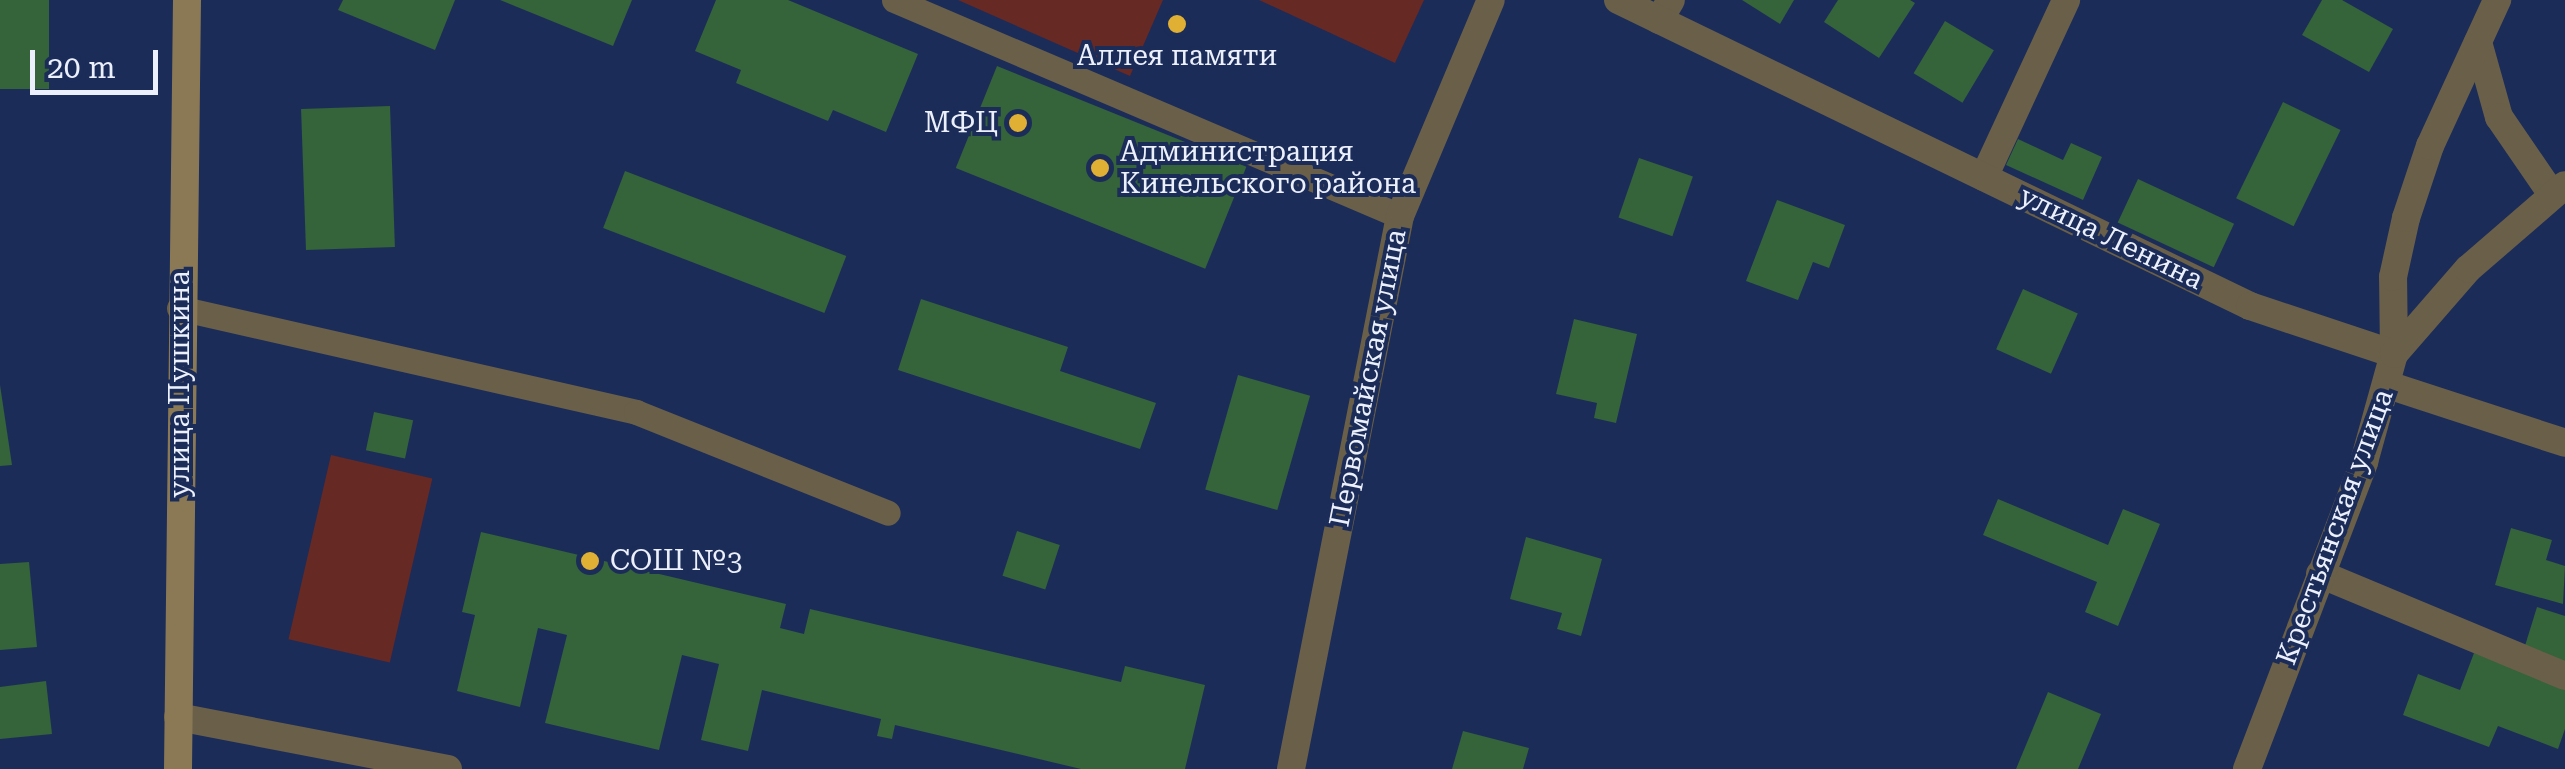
<!DOCTYPE html>
<html>
<head>
<meta charset="utf-8">
<style>
	body { margin:0 }
	#map { position:relative; width:2565px; height:769px; overflow:hidden; background:#1b2c59; font-family:"Roboto Serif",serif }
	div>[style] { position:absolute }
	.green>* { inset:0; background:#662924; transform-origin:0 0 }
	.building>* { inset:0; background:#35633a; transform-origin:0 0 }
	.service>* { height:25px; margin:-12.5px; padding:0 12.5px; transform-origin:12.5px; border-radius:12.5px; background:#6a5f48 }
	.minor>* { height:28px; margin:-14px; padding:0 14px; transform-origin:14px; border-radius:14px; background:#6a5f48 }
	.tertiary>* { height:28px; margin:-14px; padding:0 14px; transform-origin:14px; border-radius:14px; background:#6a5f48 }
	.secondary>* { height:28px; margin:-14px; padding:0 14px; transform-origin:14px; border-radius:14px; background:#8a7954 }
	.dots>* { width:28px; height:28px; translate:-50% -50%; box-sizing:border-box; border:5px solid #1b2c59; border-radius:50% }
	span { translate:-50% -50%; white-space:nowrap; text-align:center; line-height:1.15; -webkit-text-stroke:8px #1b2c59; paint-order:stroke }
	.poi-label { font-size:28px; color:#ebf0fc }
	.right { translate:-100% -50%; text-align:right }
	.left { translate:0 -50%; text-align:left }
	.street-label { font-size:28px; color:#ebf0fc }
	.scale { position:absolute; left:30px; top:50px; width:128px; height:45px; box-sizing:border-box; border:5px solid #ebf0fc; border-top:0; padding-left:12px; font-size:30px; line-height:35px; white-space:nowrap; color:#ebf0fc; -webkit-text-stroke:8px #1b2c59; paint-order:stroke }
</style>
</head>
<body>
<div id="map">
	<div class="green">
		<div style="clip-path:polygon(958px 0,1163px 0,1130px 76px)"></div>
		<div style="clip-path:polygon(1259px 0,1424px 0,1395px 63px)"></div>
		<div style="left:331px;top:455px;width:104px;height:189px;rotate:13deg"></div>
	</div>
	<div class="building">
		<div style="left:0;top:0;width:49px;height:89px"></div>
		<div style="clip-path:polygon(343px 0,455px 0,435px 50px,338px 10px)"></div>
		<div style="clip-path:polygon(500px 0,632px 0,613px 46px)"></div>
		<div style="clip-path:polygon(716px 0,788px 0,918px 54px,886px 132px,833px 110px,828px 121px,736px 83px,741px 70px,695px 51px)"></div>
		<div style="clip-path:polygon(1742px 0,1794px 0,1780px 24px)"></div>
		<div style="clip-path:polygon(1838px 0,1910px 0,1915px 3px,1879px 58px,1824px 22px)"></div>
		<div style="clip-path:polygon(2322px 0,2342px 0,2393px 29px,2369px 72px,2302px 35px)"></div>
		<div style="left:1945px;top:21px;width:57px;height:61px;rotate:31deg"></div>
		<div style="left:997px;top:66px;width:269px;height:110px;rotate:22deg"></div>
		<div style="left:2283px;top:102px;width:64px;height:107px;rotate:26deg"></div>
		<div style="left:390px;top:106px;width:141px;height:89px;rotate:88deg"></div>
		<div style="clip-path:polygon(2018px 139px,2063px 160px,2071px 143px,2102px 157px,2083px 200px,2006px 165px)"></div>
		<div style="left:1639px;top:158px;width:57px;height:63px;rotate:19deg"></div>
		<div style="left:625px;top:171px;width:237px;height:61px;rotate:21deg"></div>
		<div style="left:2138px;top:179px;width:106px;height:48px;rotate:25deg"></div>
		<div style="clip-path:polygon(1777px 200px,1845px 225px,1829px 268px,1813px 262px,1798px 300px,1746px 281px)"></div>
		<div style="left:2023px;top:289px;width:60px;height:66px;rotate:24deg"></div>
		<div style="clip-path:polygon(921px 299px,1068px 347px,1060px 371px,1156px 403px,1140px 449px,898px 370px)"></div>
		<div style="clip-path:polygon(1574px 319px,1637px 334px,1616px 423px,1594px 418px,1597px 403px,1556px 394px)"></div>
		<div style="left:1238px;top:375px;width:75px;height:119px;rotate:16deg"></div>
		<div style="clip-path:polygon(0 385px,12px 465px,0 466px)"></div>
		<div style="left:374px;top:412px;width:40px;height:39px;rotate:12deg"></div>
		<div style="clip-path:polygon(1998px 499px,2108px 545px,2123px 509px,2160px 524px,2118px 626px,2085px 612px,2097px 582px,1983px 535px)"></div>
		<div style="clip-path:polygon(2511px 528px,2552px 540px,2546px 560px,2565px 566px,2563px 604px,2495px 585px)"></div>
		<div style="left:1017px;top:531px;width:45px;height:47px;rotate:18deg"></div>
		<div style="clip-path:polygon(481px 532px,786px 604px,780px 628px,804px 634px,810px 609px,1121px 682px,1125px 666px,1205px 685px,1185px 769px,1081px 769px,895px 725px,892px 739px,877px 736px,881px 719px,762px 690px,748px 751px,701px 740px,719px 664px,682px 655px,659px 750px,545px 723px,567px 635px,538px 628px,520px 707px,457px 691px,475px 615px,462px 612px)"></div>
		<div style="clip-path:polygon(1526px 537px,1602px 559px,1581px 636px,1557px 629px,1562px 613px,1510px 599px)"></div>
		<div style="clip-path:polygon(29px 562px,37px 647px,0 650px,0 564px)"></div>
		<div style="clip-path:polygon(2537px 607px,2565px 616px,2565px 662px,2524px 649px)"></div>
		<div style="clip-path:polygon(2474px 653px,2565px 688px,2565px 729px,2558px 749px,2498px 726px,2489px 747px,2403px 715px,2418px 674px,2460px 690px)"></div>
		<div style="clip-path:polygon(46px 681px,52px 734px,0 739px,0 687px)"></div>
		<div style="clip-path:polygon(2048px 692px,2101px 714px,2078px 769px,2016px 769px)"></div>
		<div style="clip-path:polygon(1463px 731px,1529px 748px,1523px 769px,1452px 769px)"></div>
	</div>
	<div class="service">
		<div style="left:894px;top:0;width:550px;rotate:23.12deg"></div>
		<div style="left:179px;top:308px;width:469px;rotate:12.8deg"></div>
		<div style="left:636px;top:412px;width:271px;rotate:21.8deg"></div>
	</div>
	<div class="minor">
		<div style="left:1659px;top:20px;width:23px;rotate:-59deg"></div>
		<div style="left:2478px;top:42px;width:78px;rotate:74.4deg"></div>
		<div style="left:2499px;top:117px;width:92px;rotate:55.6deg"></div>
		<div style="left:1984px;top:177px;width:195px;rotate:-65.1deg"></div>
		<div style="left:2394px;top:354px;width:77px;rotate:-90.7deg"></div>
		<div style="left:2393px;top:277px;width:60px;rotate:-77.6deg"></div>
		<div style="left:2406px;top:218px;width:76px;rotate:-71.6deg"></div>
		<div style="left:2430px;top:146px;width:161px;rotate:-65.3deg"></div>
		<div style="left:2388px;top:385px;width:186px;rotate:18.1deg"></div>
		<div style="left:2320px;top:574px;width:265px;rotate:22.6deg"></div>
		<div style="left:178px;top:717px;width:275px;rotate:10.9deg"></div>
		<div style="left:1291px;top:769px;width:564px;rotate:-78.85deg"></div>
		<div style="left:1400px;top:216px;width:234px;rotate:-67.2deg"></div>
	</div>
	<div class="tertiary">
		<div style="left:1618px;top:0;width:702px;rotate:25.84deg"></div>
		<div style="left:2250px;top:306px;width:152px;rotate:18.4deg"></div>
		<div style="left:2247px;top:769px;width:329px;rotate:-69.1deg"></div>
		<div style="left:2364px;top:462px;width:112px;rotate:-74.5deg"></div>
		<div style="left:2394px;top:354px;width:113px;rotate:-49deg"></div>
		<div style="left:2468px;top:269px;width:128px;rotate:-40.9deg"></div>
	</div>
	<div class="secondary">
		<div style="left:178px;top:769px;width:769px;rotate:-89.33deg"></div>
	</div>
	<div class="dots">
		<div style="left:1177px;top:24px;background:#e0b034"></div>
		<div style="left:1018px;top:123px;background:#e0b034"></div>
		<div style="left:1100px;top:168px;background:#e0b034"></div>
		<div style="left:590px;top:561px;background:#e0b034"></div>
	</div>
	<div class="poi-label">
		<span style="left:1177px;top:56px">Аллея памяти</span>
		<span class="right" style="left:998px;top:123px">МФЦ</span>
		<span class="left" style="left:1120px;top:168px">Администрация<br>Кинельского района</span>
		<span class="left" style="left:610px;top:561px">СОШ №3</span>
	</div>
	<div class="street-label">
		<span style="left:2111px;top:238px;rotate:26deg">улица Ленина</span>
		<span style="left:1368px;top:378px;rotate:-79deg">Первомайская улица</span>
		<span style="left:180px;top:384px;rotate:-90deg">улица Пушкина</span>
		<span style="left:2335px;top:527px;rotate:-70deg">Крестьянская улица</span>
	</div>
	<div class="scale">20 m</div>
</div>
</body>
</html>
